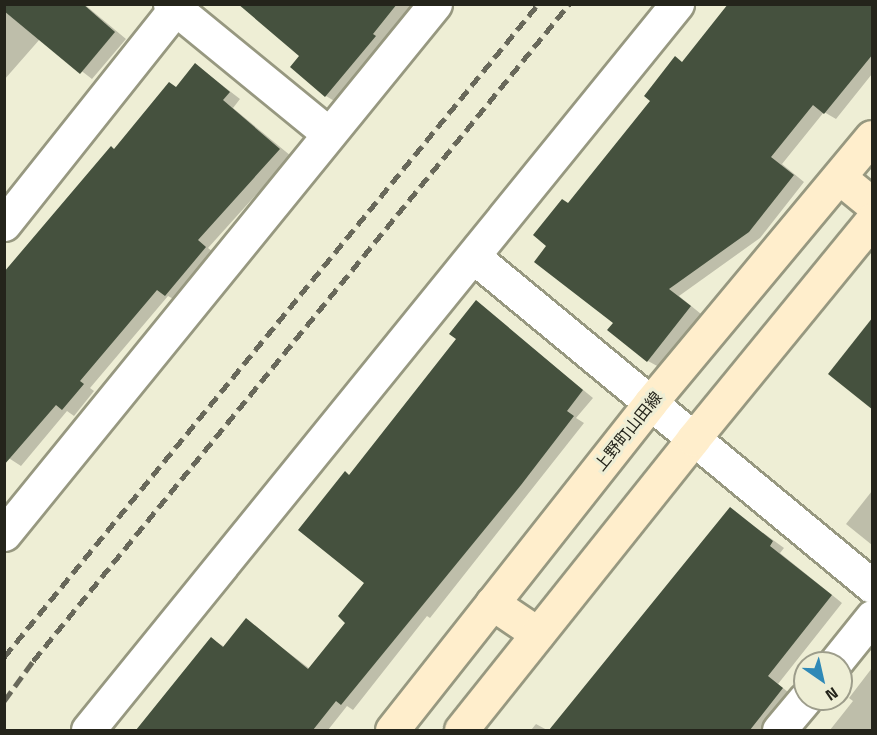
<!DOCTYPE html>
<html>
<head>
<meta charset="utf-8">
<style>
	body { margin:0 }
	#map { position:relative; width:877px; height:735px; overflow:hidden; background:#eeeed5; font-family:"Titillium Web","Noto Sans JP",sans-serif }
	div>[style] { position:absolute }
	.shadow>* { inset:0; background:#0003 }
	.building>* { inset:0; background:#45513e }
	.roads { filter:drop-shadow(2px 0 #979880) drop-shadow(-2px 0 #979880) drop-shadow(0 2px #979880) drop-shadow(0 -2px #979880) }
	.street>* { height:33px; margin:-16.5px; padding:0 16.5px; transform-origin:16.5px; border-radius:16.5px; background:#fff }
	.secondary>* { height:33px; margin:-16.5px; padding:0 16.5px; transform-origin:16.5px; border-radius:16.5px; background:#fec }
	.rail>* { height:4.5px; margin-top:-2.25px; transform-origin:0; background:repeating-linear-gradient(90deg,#68685a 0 12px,transparent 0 18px) }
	span { translate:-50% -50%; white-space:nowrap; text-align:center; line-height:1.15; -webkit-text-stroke:6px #eeeed5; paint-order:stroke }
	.street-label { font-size:16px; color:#24241b }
	.frame { position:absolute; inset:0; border:6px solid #24241b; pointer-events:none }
	.north { position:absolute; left:793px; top:651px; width:60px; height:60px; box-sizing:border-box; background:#eeeed5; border:2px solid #9d9d8b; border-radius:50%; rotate:146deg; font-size:16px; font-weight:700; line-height:24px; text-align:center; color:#24241b }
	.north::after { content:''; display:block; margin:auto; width:21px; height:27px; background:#2f89b7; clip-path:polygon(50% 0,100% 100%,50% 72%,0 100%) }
</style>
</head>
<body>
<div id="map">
	<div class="shadow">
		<div style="clip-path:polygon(4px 4px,84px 4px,126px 39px,92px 79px,40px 39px,4px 80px)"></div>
		<div style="clip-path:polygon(242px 4px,412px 4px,382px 41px,385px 43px,336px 102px,326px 96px,301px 56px)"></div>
		<div style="clip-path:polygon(872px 4px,872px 74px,836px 119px,824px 112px,782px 164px,804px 182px,760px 238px,679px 296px,701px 314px,659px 367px,648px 361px,549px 246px,569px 204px,683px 63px)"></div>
		<div style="clip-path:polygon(196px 65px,240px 99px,233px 108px,291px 156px,208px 248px,217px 255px,177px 301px,168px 296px,90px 388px,94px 391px,74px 416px,67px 411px,21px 466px,4px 455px,114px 150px,177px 88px)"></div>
		<div style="clip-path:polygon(476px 302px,593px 398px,576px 418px,584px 423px,430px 618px,427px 616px,353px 710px,347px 706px,328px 730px,154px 730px,211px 639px,225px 647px,246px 620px,310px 669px,348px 622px,366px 582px,350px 476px,458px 339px)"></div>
		<div style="clip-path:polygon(872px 491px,872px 545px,846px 524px)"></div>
		<div style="clip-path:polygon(730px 509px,784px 548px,780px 553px,842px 603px,778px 684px,793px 696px,766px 730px,551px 730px)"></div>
		<div style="clip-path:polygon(872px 668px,872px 730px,830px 730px,853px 701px,849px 698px)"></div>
		<div style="clip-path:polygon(536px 724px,547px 730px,531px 730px)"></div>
	</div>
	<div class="building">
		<div style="clip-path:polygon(4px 4px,83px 4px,115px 32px,80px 74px,4px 11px)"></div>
		<div style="clip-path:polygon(238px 4px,397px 4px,373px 34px,376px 36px,325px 97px,290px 67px,299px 56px)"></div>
		<div style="clip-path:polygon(728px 4px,873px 4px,873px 54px,824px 114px,813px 105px,771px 157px,794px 175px,749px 232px,669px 289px,691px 306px,647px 362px,607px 330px,613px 323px,534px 262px,546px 246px,533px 235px,562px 199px,568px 203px,650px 101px,644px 96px,675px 56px,682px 62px)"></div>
		<div style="clip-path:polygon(195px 63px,230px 92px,223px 100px,280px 149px,198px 240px,206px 247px,165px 296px,157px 290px,80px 381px,84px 384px,62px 410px,56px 405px,4px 465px,4px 272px,111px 146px,114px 149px,169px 82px,176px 87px)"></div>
		<div style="clip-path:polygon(476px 300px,583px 390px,567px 411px,574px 416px,521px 485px,341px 705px,336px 701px,313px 730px,136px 730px,211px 637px,223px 647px,246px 618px,308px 669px,345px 623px,338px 616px,364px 583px,298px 530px,345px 471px,349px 475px,456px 339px,449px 334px)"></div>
		<div style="clip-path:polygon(873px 317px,873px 410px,828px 374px)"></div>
		<div style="clip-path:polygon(730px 507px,773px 541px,770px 546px,832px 595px,768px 676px,783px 688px,750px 730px,549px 730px)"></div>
	</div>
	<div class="roads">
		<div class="street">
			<div style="left:170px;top:4px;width:205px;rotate:39.3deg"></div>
			<div style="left:4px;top:224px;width:281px;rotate:-51.5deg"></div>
			<div style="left:474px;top:257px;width:516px;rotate:39.58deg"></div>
			<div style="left:4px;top:534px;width:683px;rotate:-50.88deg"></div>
			<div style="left:835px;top:663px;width:59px;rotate:-51.2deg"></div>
			<div style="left:88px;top:730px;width:935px;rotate:-50.95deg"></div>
			<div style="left:779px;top:730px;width:40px;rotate:-50deg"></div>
		</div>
		<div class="secondary">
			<div style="left:839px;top:177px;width:43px;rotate:39.3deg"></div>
			<div style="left:492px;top:603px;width:55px;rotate:34deg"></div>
			<div style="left:392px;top:730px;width:417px;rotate:-51.7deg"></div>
			<div style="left:650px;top:403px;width:346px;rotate:-50.2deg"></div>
			<div style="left:461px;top:730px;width:372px;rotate:-51.4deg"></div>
			<div style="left:693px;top:439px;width:283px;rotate:-50.7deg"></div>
		</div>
	</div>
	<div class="rail">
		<div style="left:4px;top:657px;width:844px;rotate:-50.72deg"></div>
		<div style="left:4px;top:701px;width:49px;rotate:-54.1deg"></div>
		<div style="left:33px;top:661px;width:848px;rotate:-50.79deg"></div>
	</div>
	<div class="street-label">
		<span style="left:628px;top:431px;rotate:-51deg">上野町山田線</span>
	</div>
	<div class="frame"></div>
	<div class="north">N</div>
</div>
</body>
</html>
